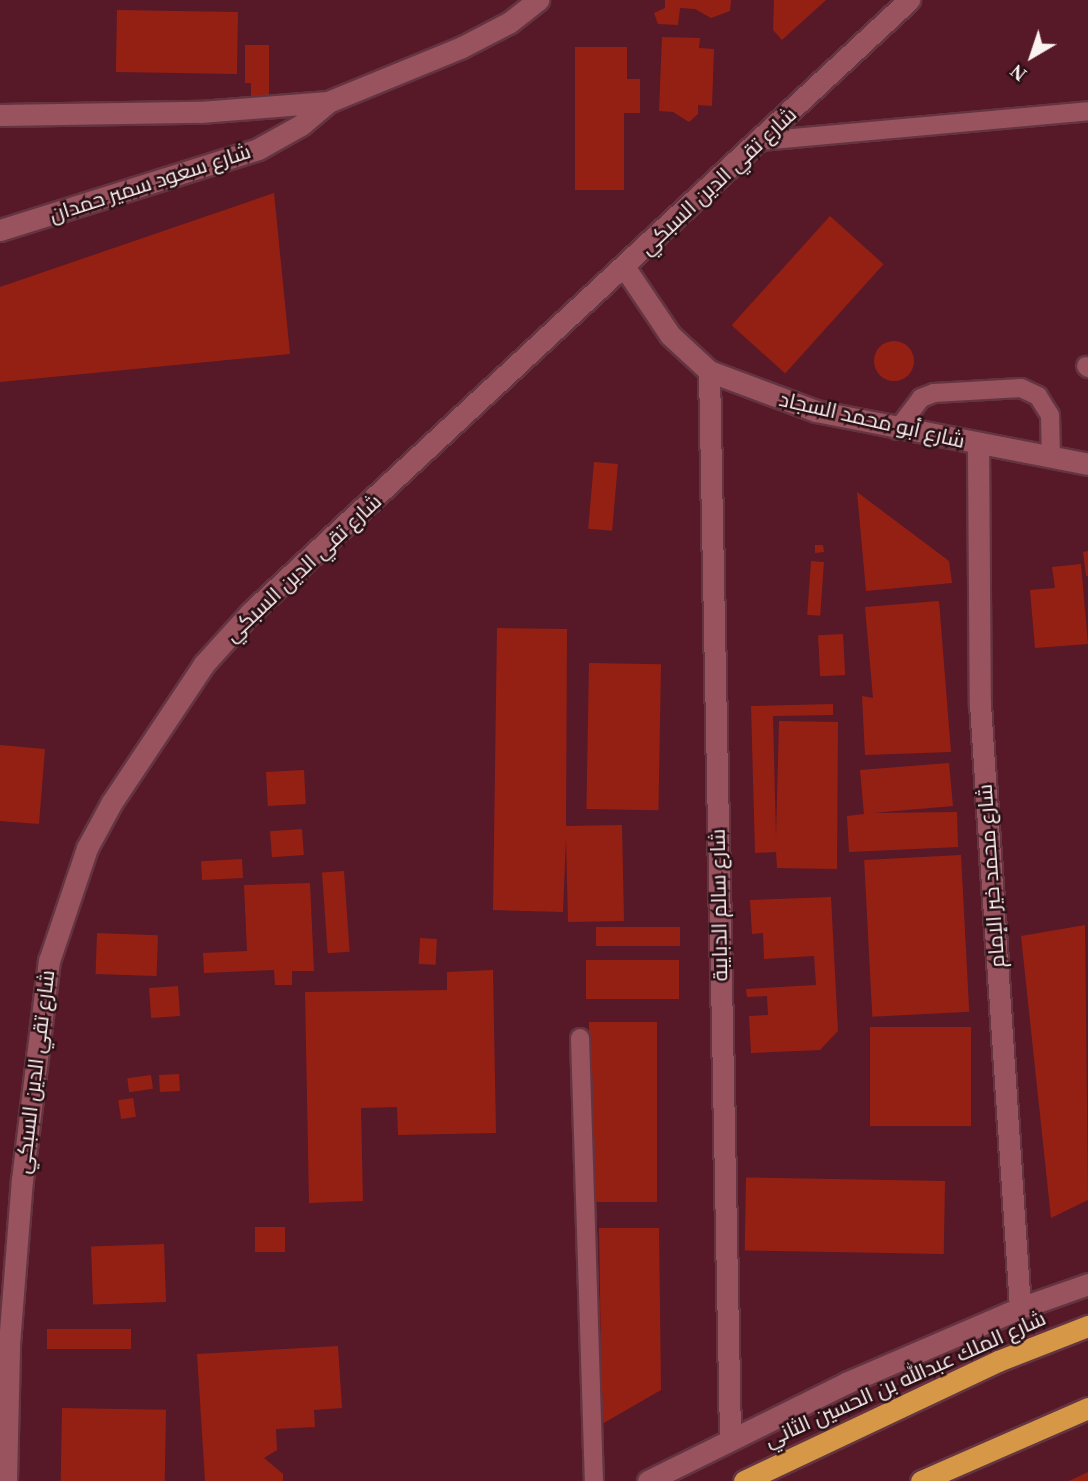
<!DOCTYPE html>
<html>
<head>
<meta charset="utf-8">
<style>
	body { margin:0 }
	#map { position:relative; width:1088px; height:1481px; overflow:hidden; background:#571827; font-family:"Times New Roman",Cairo,serif }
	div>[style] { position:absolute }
	.building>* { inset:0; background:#942014; transform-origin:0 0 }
	.round { border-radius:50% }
	.roads { filter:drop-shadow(2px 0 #643541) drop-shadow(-2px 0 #643541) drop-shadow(0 2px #643541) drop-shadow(0 -2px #643541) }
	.lane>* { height:18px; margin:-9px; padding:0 9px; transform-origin:9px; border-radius:9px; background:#99535f }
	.street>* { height:21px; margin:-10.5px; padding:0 10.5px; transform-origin:10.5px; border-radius:10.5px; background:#99535f }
	.highway>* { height:21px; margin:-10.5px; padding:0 10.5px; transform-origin:10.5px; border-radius:10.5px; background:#d69747 }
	span { translate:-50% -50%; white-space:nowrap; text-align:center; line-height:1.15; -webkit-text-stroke:5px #2b0f15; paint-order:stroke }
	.street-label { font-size:21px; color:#fbf2f3 }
	.north { position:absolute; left:997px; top:21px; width:70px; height:70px; -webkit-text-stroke:5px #2b0f15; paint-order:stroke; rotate:219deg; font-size:19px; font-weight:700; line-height:28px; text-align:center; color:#fbf2f3 }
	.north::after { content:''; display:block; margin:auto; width:24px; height:32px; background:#fbf2f3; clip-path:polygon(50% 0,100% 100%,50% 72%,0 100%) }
</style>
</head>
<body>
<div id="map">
	<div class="building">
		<div style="clip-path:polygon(665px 0,731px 0,730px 11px,711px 18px,695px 9px,680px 8px,678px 25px,658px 24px,654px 13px,665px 8px)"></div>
		<div style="clip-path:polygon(774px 0,826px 0,782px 40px,773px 30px)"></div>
		<div style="left:117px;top:10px;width:121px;height:62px;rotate:1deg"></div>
		<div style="clip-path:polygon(662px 37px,700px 38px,699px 48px,714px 49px,712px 106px,698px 105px,698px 114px,689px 122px,673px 112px,659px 111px)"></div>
		<div style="clip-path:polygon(245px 45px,269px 45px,269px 100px,251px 100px,251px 83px,245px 83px)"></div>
		<div style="clip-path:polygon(575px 47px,627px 47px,627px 79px,640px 79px,640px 113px,624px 113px,624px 190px,575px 190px)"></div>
		<div style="clip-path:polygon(274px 193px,290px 354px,0 382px,0 287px)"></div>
		<div style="left:830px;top:216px;width:72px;height:147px;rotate:42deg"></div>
		<div class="round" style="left:874px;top:341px;width:40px;height:40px"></div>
		<div style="left:594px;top:462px;width:24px;height:67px;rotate:5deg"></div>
		<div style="clip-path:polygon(857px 492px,949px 561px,952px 583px,866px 591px)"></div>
		<div style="clip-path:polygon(815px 545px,823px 545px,824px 552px,815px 553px)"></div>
		<div style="clip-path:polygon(1088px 551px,1088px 576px,1086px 576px,1083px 552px)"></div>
		<div style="left:811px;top:561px;width:13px;height:54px;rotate:4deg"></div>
		<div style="clip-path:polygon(1081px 564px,1088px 644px,1035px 648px,1030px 590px,1055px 588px,1052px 567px)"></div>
		<div style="clip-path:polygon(939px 601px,951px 752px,865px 755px,862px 696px,873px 698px,865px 607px)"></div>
		<div style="clip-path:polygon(497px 628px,567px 629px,566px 826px,622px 825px,624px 921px,568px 922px,566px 837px,563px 912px,493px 910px)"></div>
		<div style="left:843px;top:634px;width:41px;height:25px;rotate:87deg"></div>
		<div style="left:589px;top:663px;width:72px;height:146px;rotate:1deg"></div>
		<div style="clip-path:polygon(833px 704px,833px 715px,773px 716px,776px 838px,779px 721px,838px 722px,837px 869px,777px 868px,776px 852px,755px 853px,751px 706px)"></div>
		<div style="clip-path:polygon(0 745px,45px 749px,39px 824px,0 821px)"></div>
		<div style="clip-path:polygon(949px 763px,953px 806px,873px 813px,957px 812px,958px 847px,849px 852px,847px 816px,864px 814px,860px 770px)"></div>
		<div style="left:304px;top:770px;width:34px;height:38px;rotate:87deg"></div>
		<div style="left:302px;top:829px;width:26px;height:32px;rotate:86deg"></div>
		<div style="left:961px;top:855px;width:157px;height:97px;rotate:87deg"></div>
		<div style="left:242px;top:859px;width:19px;height:41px;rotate:87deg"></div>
		<div style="left:344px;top:871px;width:81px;height:22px;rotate:86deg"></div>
		<div style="clip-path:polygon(310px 883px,314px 971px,292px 971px,292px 985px,275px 985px,274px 970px,204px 973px,203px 953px,247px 951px,244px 885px)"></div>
		<div style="clip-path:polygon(831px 897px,838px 1031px,820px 1050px,751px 1053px,749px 1016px,768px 1015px,767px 996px,747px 997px,746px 989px,816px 985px,814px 956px,764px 959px,763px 933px,752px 934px,750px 900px)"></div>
		<div style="clip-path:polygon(1085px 925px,1088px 1200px,1051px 1218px,1021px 936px)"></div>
		<div style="left:680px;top:927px;width:19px;height:84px;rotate:90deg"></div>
		<div style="left:97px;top:933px;width:61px;height:41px;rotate:2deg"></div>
		<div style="left:420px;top:938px;width:17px;height:26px;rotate:3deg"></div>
		<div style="left:679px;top:960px;width:39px;height:93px;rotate:90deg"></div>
		<div style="clip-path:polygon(493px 970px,496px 1133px,398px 1135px,397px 1107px,361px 1108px,363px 1201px,309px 1203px,305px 992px,447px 990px,447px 972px)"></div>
		<div style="left:178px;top:986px;width:30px;height:29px;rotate:86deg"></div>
		<div style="left:589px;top:1022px;width:68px;height:180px"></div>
		<div style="left:870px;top:1027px;width:101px;height:99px"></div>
		<div style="left:179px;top:1074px;width:17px;height:20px;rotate:87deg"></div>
		<div style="left:151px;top:1075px;width:14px;height:24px;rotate:82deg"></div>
		<div style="left:133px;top:1098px;width:19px;height:15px;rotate:81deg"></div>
		<div style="left:945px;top:1181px;width:73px;height:199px;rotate:91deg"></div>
		<div style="left:255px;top:1227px;width:30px;height:25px"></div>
		<div style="clip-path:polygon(599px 1228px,659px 1228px,661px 1390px,602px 1424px)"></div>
		<div style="left:164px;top:1244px;width:58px;height:73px;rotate:88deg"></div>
		<div style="left:47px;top:1329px;width:84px;height:20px"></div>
		<div style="clip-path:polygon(338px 1346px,342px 1408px,314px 1410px,315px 1427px,276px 1429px,277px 1450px,264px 1458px,283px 1474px,283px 1481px,205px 1481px,197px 1354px)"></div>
		<div style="left:62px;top:1408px;width:104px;height:73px;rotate:1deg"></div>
		<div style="clip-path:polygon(1088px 1472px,1088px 1481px,1069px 1481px)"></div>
	</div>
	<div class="roads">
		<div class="lane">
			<div style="left:761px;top:141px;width:328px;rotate:-5.2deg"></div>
			<div style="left:1086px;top:366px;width:3px;rotate:45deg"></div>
			<div style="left:897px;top:430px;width:40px;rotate:-53deg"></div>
			<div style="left:921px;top:398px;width:14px;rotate:-21deg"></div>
			<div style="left:934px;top:393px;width:87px;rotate:-3.3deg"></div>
			<div style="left:1021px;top:388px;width:19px;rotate:25deg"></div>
			<div style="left:1038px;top:396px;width:22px;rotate:58deg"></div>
			<div style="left:1050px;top:415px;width:43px;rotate:88.7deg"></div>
			<div style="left:580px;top:1038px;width:443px;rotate:88.2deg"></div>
		</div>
		<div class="street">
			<div style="left:0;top:115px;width:200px;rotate:-0.9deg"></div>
			<div style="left:200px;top:112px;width:128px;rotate:-4.5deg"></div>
			<div style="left:328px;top:102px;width:145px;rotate:-22.3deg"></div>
			<div style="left:462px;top:47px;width:54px;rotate:-27.5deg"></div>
			<div style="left:510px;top:22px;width:36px;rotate:-38deg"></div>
			<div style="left:0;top:230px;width:270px;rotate:-17.4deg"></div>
			<div style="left:258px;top:149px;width:49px;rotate:-29.2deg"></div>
			<div style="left:301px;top:125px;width:35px;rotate:-40deg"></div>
			<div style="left:625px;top:268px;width:81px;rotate:56.1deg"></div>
			<div style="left:670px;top:335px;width:53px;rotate:42.7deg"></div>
			<div style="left:709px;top:371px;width:114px;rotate:20.5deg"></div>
			<div style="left:816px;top:411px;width:277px;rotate:11deg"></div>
			<div style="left:709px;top:371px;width:1068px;rotate:88.87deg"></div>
			<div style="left:978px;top:445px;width:259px;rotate:89.6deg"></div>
			<div style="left:980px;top:704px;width:605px;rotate:86.21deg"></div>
			<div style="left:6px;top:1481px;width:137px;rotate:-88.7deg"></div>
			<div style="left:9px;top:1344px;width:165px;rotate:-85.5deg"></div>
			<div style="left:22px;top:1180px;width:221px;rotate:-83deg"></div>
			<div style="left:49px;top:961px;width:119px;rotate:-71.4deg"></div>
			<div style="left:87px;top:848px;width:52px;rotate:-61.5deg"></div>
			<div style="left:112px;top:802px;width:166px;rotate:-56.3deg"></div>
			<div style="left:204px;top:664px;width:70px;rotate:-47.9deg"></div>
			<div style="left:251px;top:612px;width:899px;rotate:-42.93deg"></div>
			<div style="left:648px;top:1481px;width:221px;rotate:-26.3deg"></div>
			<div style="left:846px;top:1383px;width:189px;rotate:-23.3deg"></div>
			<div style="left:1020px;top:1308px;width:72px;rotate:-19.4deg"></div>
		</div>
		<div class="highway">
			<div style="left:744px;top:1481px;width:281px;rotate:-25.3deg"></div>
			<div style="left:998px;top:1361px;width:97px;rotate:-21.3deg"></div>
			<div style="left:921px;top:1481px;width:182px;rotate:-23.6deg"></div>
		</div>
	</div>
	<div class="street-label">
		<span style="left:718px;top:181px;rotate:-43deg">شارع تقي الدين السبكي</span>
		<span style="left:150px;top:183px;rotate:-18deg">شارع سعود سمير حمدان</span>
		<span style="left:872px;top:420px;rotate:13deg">شارع أبو محمد السجاد</span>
		<span style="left:303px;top:568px;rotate:-43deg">شارع تقي الدين السبكي</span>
		<span style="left:991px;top:876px;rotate:-94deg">شارع محمد خير الإمام</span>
		<span style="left:719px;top:905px;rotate:-91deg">شارع سالم الدبايبة</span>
		<span style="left:35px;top:1072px;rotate:-83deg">شارع تقي الدين السبكي</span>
		<span style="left:905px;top:1379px;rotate:-24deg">شارع الملك عبدالله بن الحسين الثاني</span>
	</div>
	<div class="north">N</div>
</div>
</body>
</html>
